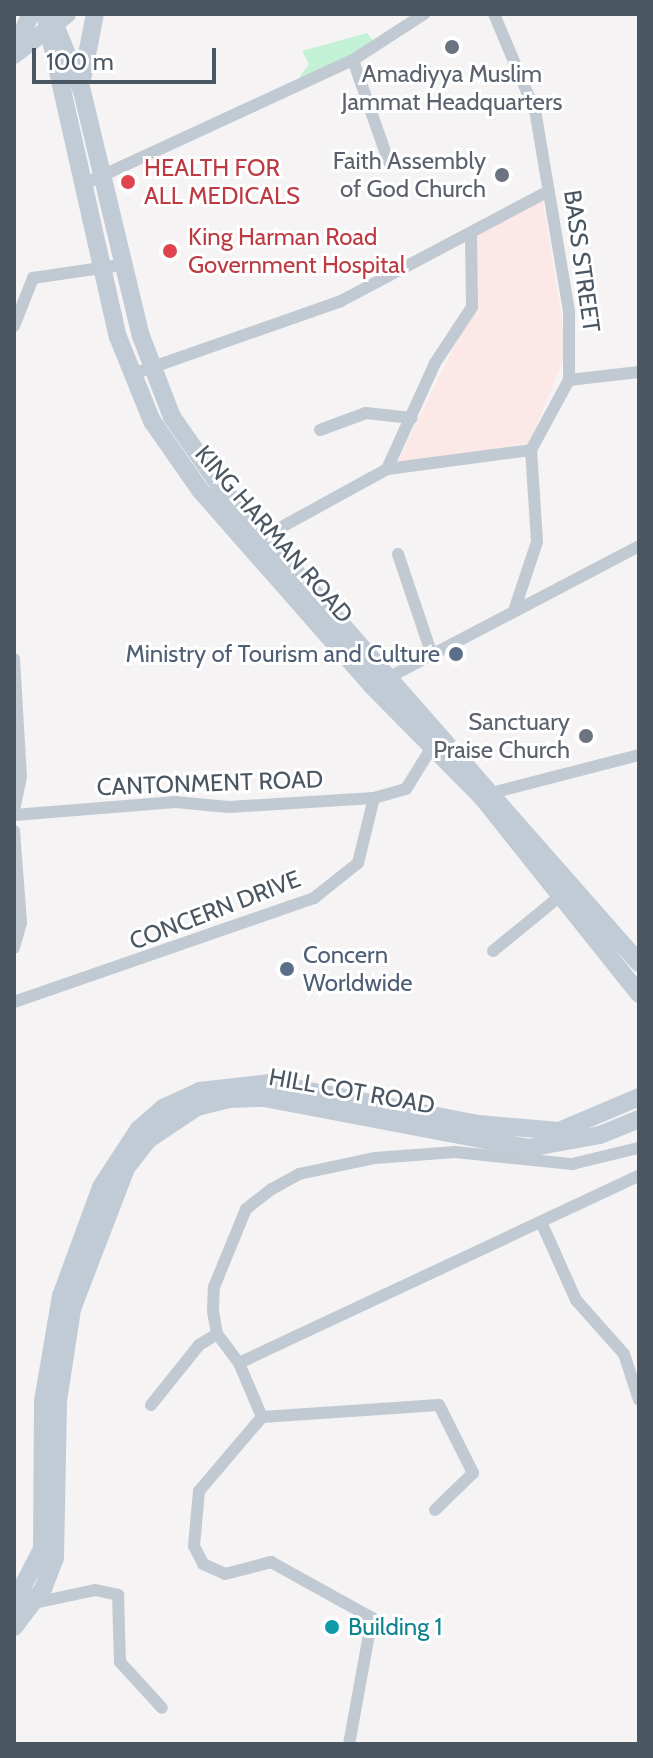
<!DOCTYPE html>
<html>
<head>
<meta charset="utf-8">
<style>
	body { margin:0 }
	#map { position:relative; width:653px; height:1758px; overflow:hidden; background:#f5f3f3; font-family:Cabin,sans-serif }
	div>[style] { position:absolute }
	.medical>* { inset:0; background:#fce8e6 }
	.green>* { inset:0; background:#c3f1d5 }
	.street>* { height:12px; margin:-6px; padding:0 6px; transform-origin:6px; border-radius:6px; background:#c1cad2 }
	.secondary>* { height:18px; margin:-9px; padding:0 9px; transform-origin:9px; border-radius:9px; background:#c1cbd6 }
	.dots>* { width:22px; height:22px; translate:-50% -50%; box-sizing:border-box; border:4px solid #fff; border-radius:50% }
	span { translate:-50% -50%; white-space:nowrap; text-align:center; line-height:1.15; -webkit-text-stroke:6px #fff; paint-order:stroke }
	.worship-label { font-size:24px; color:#5b616d }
	.right { translate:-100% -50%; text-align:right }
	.health-label { font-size:24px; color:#be3a42 }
	.left { translate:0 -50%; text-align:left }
	.street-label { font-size:24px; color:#4a5661 }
	.service-label { font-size:24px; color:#4e5e75 }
	.culture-label { font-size:24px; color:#0d838f }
	.frame { position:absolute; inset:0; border:16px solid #4a5661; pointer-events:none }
	.scale { position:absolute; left:32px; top:48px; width:184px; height:36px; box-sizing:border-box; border:4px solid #4a5661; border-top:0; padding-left:10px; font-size:24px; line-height:28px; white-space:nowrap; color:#4a5661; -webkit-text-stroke:6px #fff; paint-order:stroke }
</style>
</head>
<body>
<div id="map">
	<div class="medical">
		<div style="clip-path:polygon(542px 196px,567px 351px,529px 443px,395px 467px,470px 314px,471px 234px)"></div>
	</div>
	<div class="green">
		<div style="clip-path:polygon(367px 33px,375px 43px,296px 82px,309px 64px,302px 51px)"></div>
	</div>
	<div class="street">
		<div style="left:353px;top:60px;width:109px;rotate:70.7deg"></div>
		<div style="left:82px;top:185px;width:298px;rotate:-24.8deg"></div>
		<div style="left:353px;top:60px;width:85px;rotate:-32.9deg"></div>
		<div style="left:14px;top:326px;width:52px;rotate:-68.4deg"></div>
		<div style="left:33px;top:278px;width:89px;rotate:-8.4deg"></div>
		<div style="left:133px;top:374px;width:220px;rotate:-19.3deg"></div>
		<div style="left:341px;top:301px;width:235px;rotate:-27.9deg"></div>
		<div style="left:569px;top:380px;width:70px;rotate:-6.5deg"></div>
		<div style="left:320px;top:430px;width:49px;rotate:-20.3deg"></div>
		<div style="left:366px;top:413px;width:46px;rotate:6.2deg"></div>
		<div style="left:387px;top:469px;width:116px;rotate:-65.6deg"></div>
		<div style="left:435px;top:363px;width:67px;rotate:-56.5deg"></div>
		<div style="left:472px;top:307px;width:74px;rotate:-90.8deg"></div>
		<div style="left:258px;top:540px;width:147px;rotate:-28.8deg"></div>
		<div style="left:387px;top:469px;width:145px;rotate:-7.5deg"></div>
		<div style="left:531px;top:450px;width:80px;rotate:-61.5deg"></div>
		<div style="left:569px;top:380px;width:69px;rotate:-90deg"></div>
		<div style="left:569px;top:311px;width:203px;rotate:-99.6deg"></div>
		<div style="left:535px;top:111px;width:105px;rotate:-112.9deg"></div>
		<div style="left:398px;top:554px;width:103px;rotate:71.4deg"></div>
		<div style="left:515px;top:608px;width:70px;rotate:-71.6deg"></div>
		<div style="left:537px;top:542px;width:92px;rotate:-93.7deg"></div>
		<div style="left:14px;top:659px;width:118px;rotate:86.6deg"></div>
		<div style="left:21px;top:777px;width:33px;rotate:102deg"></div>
		<div style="left:382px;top:681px;width:290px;rotate:-27.7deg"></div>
		<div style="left:484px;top:795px;width:160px;rotate:-14.5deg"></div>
		<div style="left:14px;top:815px;width:162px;rotate:-4.6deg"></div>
		<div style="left:175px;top:802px;width:54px;rotate:5.3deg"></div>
		<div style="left:229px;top:807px;width:145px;rotate:-3.6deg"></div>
		<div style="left:374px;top:798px;width:33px;rotate:-16deg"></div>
		<div style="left:406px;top:789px;width:55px;rotate:-58.3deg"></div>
		<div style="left:14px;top:831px;width:92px;rotate:85.6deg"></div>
		<div style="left:21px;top:923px;width:26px;rotate:106deg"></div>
		<div style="left:493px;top:951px;width:93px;rotate:-39.3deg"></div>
		<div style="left:14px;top:1002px;width:318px;rotate:-19.1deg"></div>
		<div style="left:314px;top:898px;width:56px;rotate:-38.5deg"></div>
		<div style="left:358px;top:863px;width:67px;rotate:-76.2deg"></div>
		<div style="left:542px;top:1224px;width:83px;rotate:65.9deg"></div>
		<div style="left:576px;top:1300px;width:72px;rotate:48.4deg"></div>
		<div style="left:624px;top:1354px;width:48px;rotate:71.9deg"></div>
		<div style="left:239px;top:1363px;width:442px;rotate:-25.1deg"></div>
		<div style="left:151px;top:1405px;width:77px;rotate:-51.3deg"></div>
		<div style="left:199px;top:1345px;width:21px;rotate:-31deg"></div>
		<div style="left:262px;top:1417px;width:59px;rotate:-113.1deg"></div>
		<div style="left:239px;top:1363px;width:36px;rotate:-127deg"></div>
		<div style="left:217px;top:1334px;width:23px;rotate:-100deg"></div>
		<div style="left:213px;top:1311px;width:24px;rotate:-88deg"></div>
		<div style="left:214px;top:1287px;width:84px;rotate:-67.7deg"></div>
		<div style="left:246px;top:1209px;width:33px;rotate:-38deg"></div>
		<div style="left:272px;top:1189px;width:31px;rotate:-29deg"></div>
		<div style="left:299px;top:1174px;width:78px;rotate:-11.9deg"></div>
		<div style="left:375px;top:1158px;width:80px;rotate:-4.3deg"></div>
		<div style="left:455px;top:1152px;width:118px;rotate:5.9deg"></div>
		<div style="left:572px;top:1164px;width:68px;rotate:-13.6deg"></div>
		<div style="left:262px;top:1417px;width:97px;rotate:130.4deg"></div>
		<div style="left:199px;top:1491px;width:55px;rotate:95.2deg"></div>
		<div style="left:194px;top:1546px;width:20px;rotate:63deg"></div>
		<div style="left:203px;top:1564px;width:24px;rotate:24deg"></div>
		<div style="left:225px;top:1574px;width:48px;rotate:-14.6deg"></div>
		<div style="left:271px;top:1562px;width:115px;rotate:29deg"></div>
		<div style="left:372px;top:1618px;width:128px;rotate:100.3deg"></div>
		<div style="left:262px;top:1417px;width:177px;rotate:-3.9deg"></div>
		<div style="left:439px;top:1405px;width:76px;rotate:63.4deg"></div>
		<div style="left:473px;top:1473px;width:53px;rotate:135.8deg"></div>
		<div style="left:34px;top:1603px;width:62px;rotate:-12deg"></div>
		<div style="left:95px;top:1590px;width:24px;rotate:12deg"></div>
		<div style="left:118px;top:1595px;width:67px;rotate:88.3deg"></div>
		<div style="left:120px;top:1662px;width:62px;rotate:47.6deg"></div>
	</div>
	<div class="secondary">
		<div style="left:45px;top:14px;width:331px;rotate:77.3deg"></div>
		<div style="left:118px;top:337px;width:91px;rotate:68deg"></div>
		<div style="left:152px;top:421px;width:84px;rotate:55.2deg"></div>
		<div style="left:200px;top:490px;width:261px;rotate:48.7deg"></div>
		<div style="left:372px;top:686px;width:155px;rotate:45.3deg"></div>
		<div style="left:481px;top:796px;width:253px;rotate:51.4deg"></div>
		<div style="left:55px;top:25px;width:71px;rotate:67.8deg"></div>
		<div style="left:82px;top:91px;width:252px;rotate:76.5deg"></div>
		<div style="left:141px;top:336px;width:87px;rotate:69.1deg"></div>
		<div style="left:172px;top:417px;width:84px;rotate:55.2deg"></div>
		<div style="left:220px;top:486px;width:635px;rotate:48.7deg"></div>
		<div style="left:16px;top:47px;width:36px;rotate:-66deg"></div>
		<div style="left:14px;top:55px;width:67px;rotate:-37.7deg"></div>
		<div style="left:82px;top:80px;width:67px;rotate:-78.9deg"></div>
		<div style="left:14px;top:1603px;width:61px;rotate:-62.6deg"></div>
		<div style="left:42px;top:1549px;width:148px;rotate:-89.6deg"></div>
		<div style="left:43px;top:1401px;width:107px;rotate:-80.3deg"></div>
		<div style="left:61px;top:1296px;width:116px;rotate:-69.8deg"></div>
		<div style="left:101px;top:1187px;width:69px;rotate:-56.8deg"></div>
		<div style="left:139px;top:1129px;width:32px;rotate:-41deg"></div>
		<div style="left:163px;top:1108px;width:41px;rotate:-24.7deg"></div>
		<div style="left:200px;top:1091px;width:69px;rotate:-6.6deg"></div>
		<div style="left:269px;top:1083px;width:213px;rotate:11.1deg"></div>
		<div style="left:478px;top:1124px;width:81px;rotate:4.9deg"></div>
		<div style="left:559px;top:1131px;width:87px;rotate:-23deg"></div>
		<div style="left:14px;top:1627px;width:48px;rotate:-52.7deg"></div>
		<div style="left:43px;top:1589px;width:33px;rotate:-69deg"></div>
		<div style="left:55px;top:1558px;width:157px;rotate:-88.9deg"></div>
		<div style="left:58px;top:1401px;width:93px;rotate:-81.3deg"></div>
		<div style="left:72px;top:1309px;width:151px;rotate:-69deg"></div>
		<div style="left:126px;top:1168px;width:37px;rotate:-52deg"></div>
		<div style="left:149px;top:1139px;width:58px;rotate:-33.7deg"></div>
		<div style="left:197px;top:1107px;width:34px;rotate:-14deg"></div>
		<div style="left:230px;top:1099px;width:34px;rotate:-2deg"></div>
		<div style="left:264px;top:1098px;width:270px;rotate:10.7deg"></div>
		<div style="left:529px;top:1148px;width:72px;rotate:-10.4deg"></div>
		<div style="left:600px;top:1135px;width:42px;rotate:-22.3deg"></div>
	</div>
	<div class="dots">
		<div style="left:452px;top:47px;background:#6b7280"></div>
		<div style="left:502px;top:175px;background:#6b7280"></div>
		<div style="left:128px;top:182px;background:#e0444e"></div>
		<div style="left:170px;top:251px;background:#e0444e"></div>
		<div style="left:456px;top:654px;background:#5c6f8a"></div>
		<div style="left:586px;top:736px;background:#6b7280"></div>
		<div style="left:287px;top:969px;background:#5c6f8a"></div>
		<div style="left:332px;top:1627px;background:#0f9aa8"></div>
	</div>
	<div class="worship-label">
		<span style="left:452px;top:88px">Amadiyya Muslim<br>Jammat Headquarters</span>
		<span class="right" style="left:486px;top:175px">Faith Assembly<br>of God Church</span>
		<span class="right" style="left:570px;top:736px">Sanctuary<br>Praise Church</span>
	</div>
	<div class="health-label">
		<span class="left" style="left:144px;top:182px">HEALTH FOR<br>ALL MEDICALS</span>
		<span class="left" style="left:188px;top:251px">King Harman Road<br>Government Hospital</span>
	</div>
	<div class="street-label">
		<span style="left:582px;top:261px;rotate:82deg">BASS STREET</span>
		<span style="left:274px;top:534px;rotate:49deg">KING HARMAN ROAD</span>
		<span style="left:210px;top:783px;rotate:-2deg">CANTONMENT ROAD</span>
		<span style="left:215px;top:910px;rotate:-21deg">CONCERN DRIVE</span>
		<span style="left:352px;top:1091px;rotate:10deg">HILL COT ROAD</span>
	</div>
	<div class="service-label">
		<span class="right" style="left:440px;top:654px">Ministry of Tourism and Culture</span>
		<span class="left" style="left:303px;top:969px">Concern<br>Worldwide</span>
	</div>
	<div class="culture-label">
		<span class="left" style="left:348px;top:1627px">Building 1</span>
	</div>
	<div class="frame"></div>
	<div class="scale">100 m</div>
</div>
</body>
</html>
